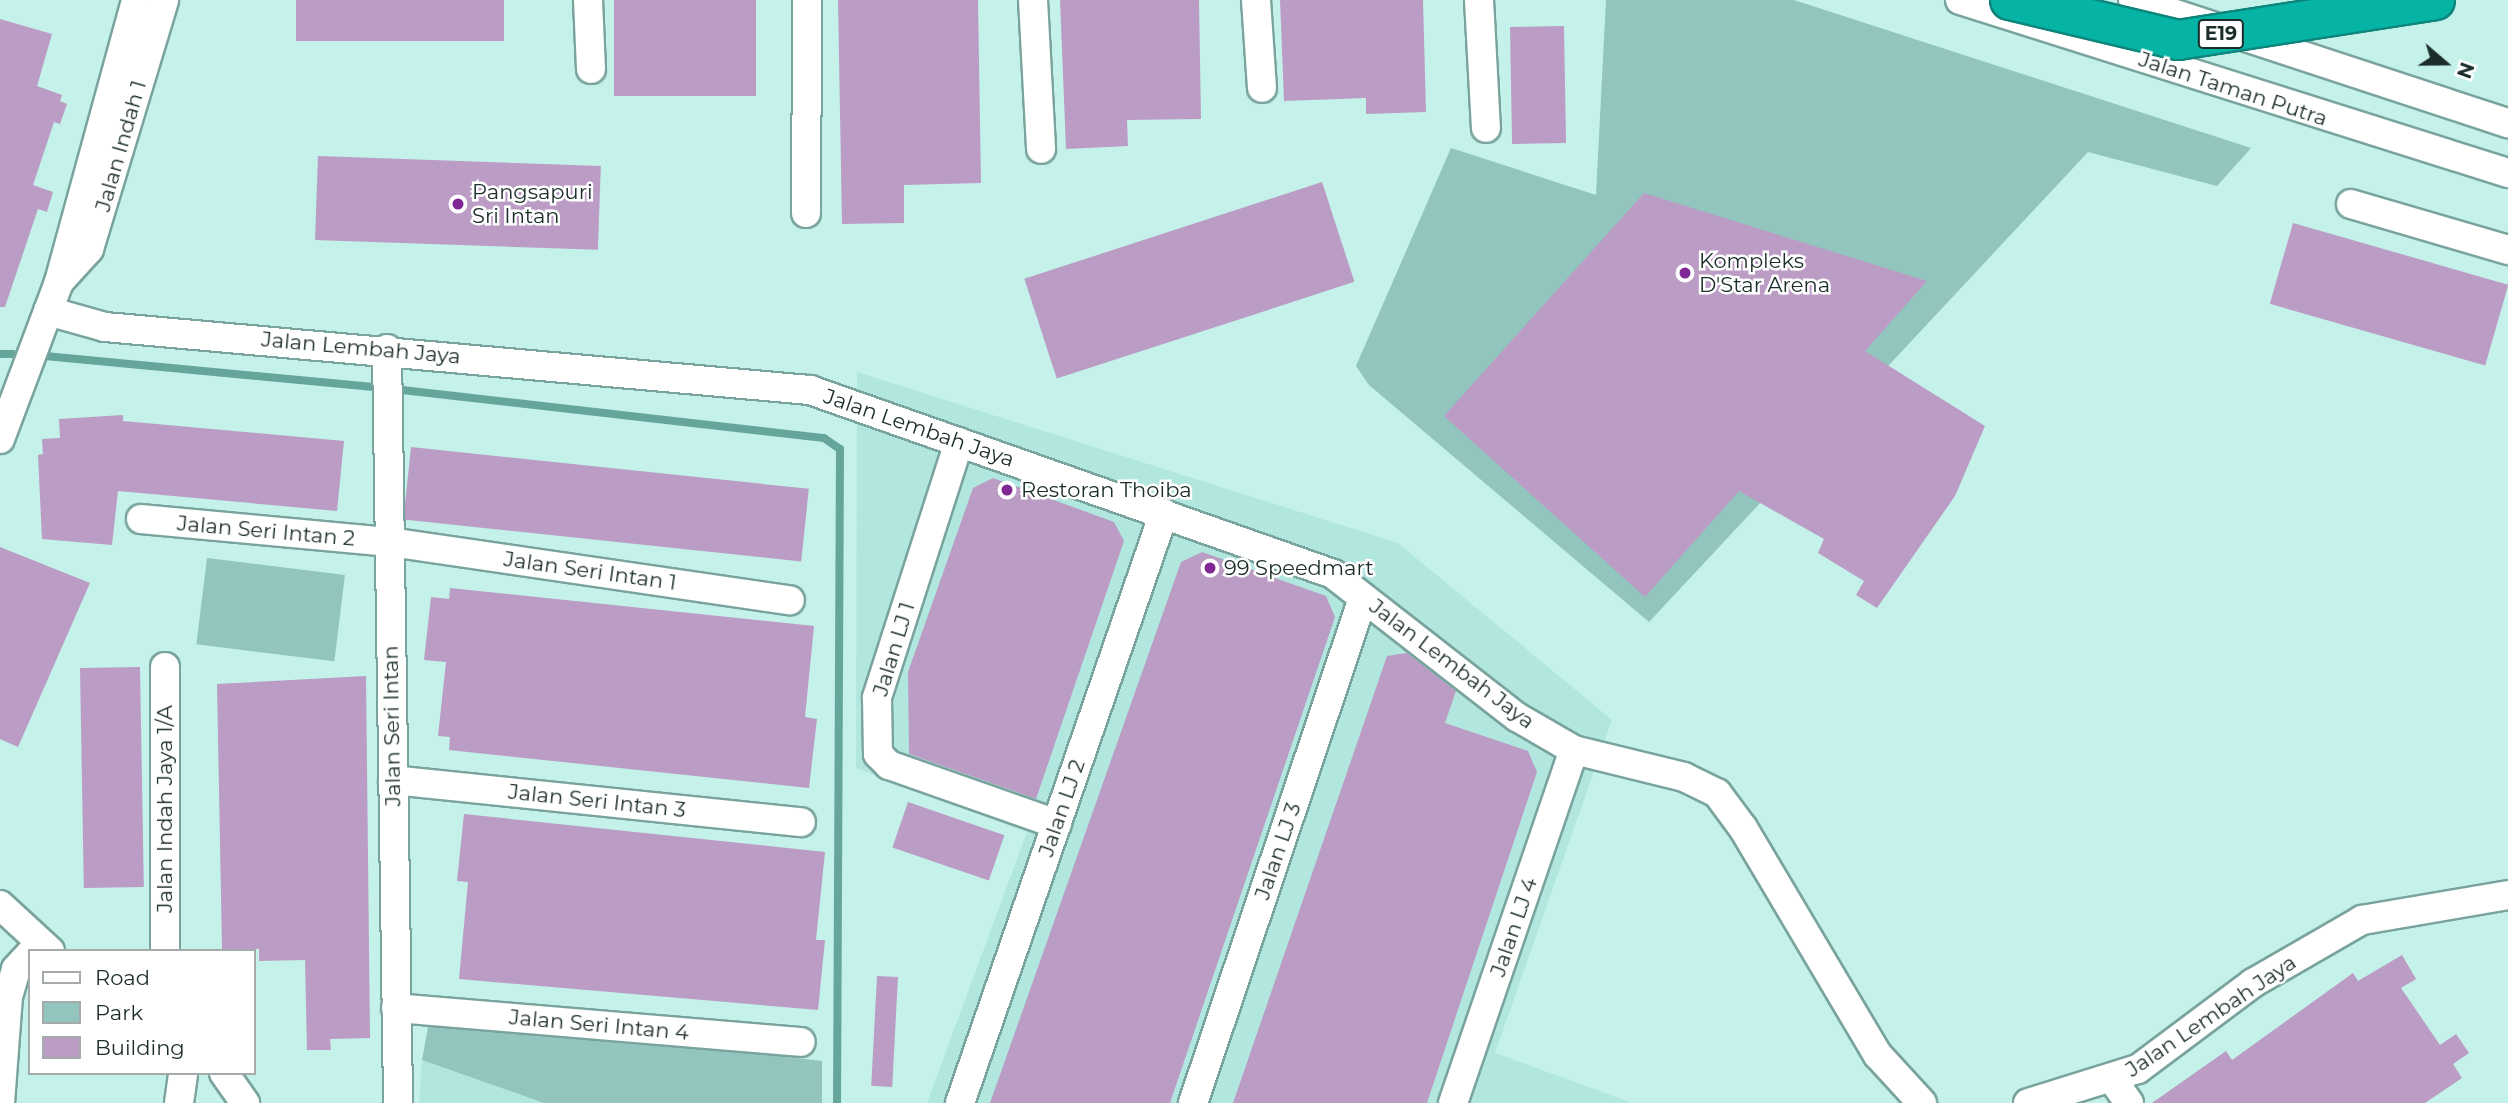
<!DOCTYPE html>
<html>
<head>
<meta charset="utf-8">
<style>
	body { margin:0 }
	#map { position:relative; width:2508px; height:1103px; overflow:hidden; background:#c4f1ea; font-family:Montserrat,sans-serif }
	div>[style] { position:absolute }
	.built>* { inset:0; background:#b1e7df }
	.green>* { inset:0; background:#91c5be; transform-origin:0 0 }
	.stream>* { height:8px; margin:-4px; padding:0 4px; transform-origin:4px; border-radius:4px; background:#66a59c }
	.building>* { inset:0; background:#bb9cc4; transform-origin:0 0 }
	.roads { filter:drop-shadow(2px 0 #79a39d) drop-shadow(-2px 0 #79a39d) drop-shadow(0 2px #79a39d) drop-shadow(0 -2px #79a39d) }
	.minor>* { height:28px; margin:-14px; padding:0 14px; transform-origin:14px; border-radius:14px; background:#fff }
	.bridges { filter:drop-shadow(2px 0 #0d857b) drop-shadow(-2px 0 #0d857b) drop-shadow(0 2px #0d857b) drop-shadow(0 -2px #0d857b) }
	.highway-bridge>* { height:38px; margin:-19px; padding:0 19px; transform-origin:19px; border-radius:19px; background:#06b4a6 }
	.dots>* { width:19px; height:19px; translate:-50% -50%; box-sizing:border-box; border:4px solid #fff; border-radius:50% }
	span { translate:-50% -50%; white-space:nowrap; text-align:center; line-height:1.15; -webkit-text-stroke:5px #fff; paint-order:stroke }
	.shield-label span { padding:2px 5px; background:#fff; border:2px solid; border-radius:5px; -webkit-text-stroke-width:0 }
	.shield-label { font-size:19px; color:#1b2d2a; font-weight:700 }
	.street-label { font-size:21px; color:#1b2d2a }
	.poi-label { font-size:21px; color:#1b2d2a }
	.left { translate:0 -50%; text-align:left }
	.legend { position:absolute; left:28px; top:949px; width:228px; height:126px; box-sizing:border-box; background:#fff; border:2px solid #a4abaa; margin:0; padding:9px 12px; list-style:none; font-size:21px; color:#1b2d2a }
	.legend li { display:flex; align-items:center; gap:14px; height:35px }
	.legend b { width:35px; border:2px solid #a4abaa }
	.north { position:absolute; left:2410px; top:28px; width:70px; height:70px; -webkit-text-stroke:5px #fff; paint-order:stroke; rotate:110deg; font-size:19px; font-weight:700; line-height:28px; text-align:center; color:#1b2d2a }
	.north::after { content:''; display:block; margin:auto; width:24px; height:32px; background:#1b2d2a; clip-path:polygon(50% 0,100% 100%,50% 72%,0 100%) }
</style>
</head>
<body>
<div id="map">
	<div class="built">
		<div style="clip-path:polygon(857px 372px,1398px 543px,1612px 720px,1495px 1053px,1632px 1103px,927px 1103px,1027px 832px,856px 768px)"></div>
		<div style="clip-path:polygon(422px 1060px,544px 1103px,419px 1103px)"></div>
	</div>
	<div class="green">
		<div style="clip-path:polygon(1606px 0,1794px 0,2251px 148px,2217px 186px,2088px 152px,1649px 622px,1369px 385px,1356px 366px,1451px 148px,1596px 195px)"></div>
		<div style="left:207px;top:558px;width:139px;height:87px;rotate:7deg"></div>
		<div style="clip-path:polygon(430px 1016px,822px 1061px,822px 1103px,544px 1103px,422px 1060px)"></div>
	</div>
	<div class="stream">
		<div style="left:0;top:354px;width:13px"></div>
		<div style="left:45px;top:356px;width:330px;rotate:5.4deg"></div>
		<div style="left:402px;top:390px;width:425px;rotate:6.5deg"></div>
		<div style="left:824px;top:438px;width:19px;rotate:35deg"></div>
		<div style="left:840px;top:449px;width:654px;rotate:90.26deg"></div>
	</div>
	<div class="building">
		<div style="left:296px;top:0;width:208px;height:41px"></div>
		<div style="left:614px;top:0;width:142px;height:96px"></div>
		<div style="clip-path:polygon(838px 0,978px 0,981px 183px,904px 185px,904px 223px,842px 224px)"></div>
		<div style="clip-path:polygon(1060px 0,1199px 0,1201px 119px,1127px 120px,1128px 146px,1066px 149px)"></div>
		<div style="clip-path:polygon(1280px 0,1423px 0,1426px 112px,1366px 114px,1366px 98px,1284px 101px)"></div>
		<div style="clip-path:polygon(0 19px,52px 34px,37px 86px,62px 95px,60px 101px,67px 104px,60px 124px,54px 122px,33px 185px,53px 192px,47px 212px,38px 209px,5px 307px,0 307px)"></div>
		<div style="left:1564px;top:26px;width:117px;height:54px;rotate:89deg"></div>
		<div style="left:318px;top:156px;width:283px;height:84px;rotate:2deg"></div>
		<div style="left:1322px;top:182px;width:105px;height:313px;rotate:72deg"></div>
		<div style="clip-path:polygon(1644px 193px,1927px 281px,1865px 351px,1985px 426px,1955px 496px,1877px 608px,1856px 595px,1864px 581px,1818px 553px,1824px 539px,1739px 491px,1645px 597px,1444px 416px)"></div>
		<div style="left:2293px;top:223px;width:224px;height:84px;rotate:16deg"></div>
		<div style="clip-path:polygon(123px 415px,123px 421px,344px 441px,337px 511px,118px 491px,112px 545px,42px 539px,38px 455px,43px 454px,42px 439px,60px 438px,59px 419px)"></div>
		<div style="left:411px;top:447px;width:400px;height:73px;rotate:6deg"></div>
		<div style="clip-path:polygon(993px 478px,1114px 522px,1124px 541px,1036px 799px,909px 754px,908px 672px,973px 488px)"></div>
		<div style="clip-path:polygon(0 547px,90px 583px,18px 747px,0 739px)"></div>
		<div style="clip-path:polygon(1202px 552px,1326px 596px,1335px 617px,1170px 1103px,990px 1103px,1181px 562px)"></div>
		<div style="clip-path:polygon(450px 588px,814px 626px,805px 717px,817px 719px,809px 788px,449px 750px,450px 737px,438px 736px,446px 662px,424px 660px,431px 597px,449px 599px)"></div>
		<div style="clip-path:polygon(1407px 653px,1456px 691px,1445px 723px,1528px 751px,1537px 772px,1427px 1103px,1233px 1103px,1387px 656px)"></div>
		<div style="left:140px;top:667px;width:220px;height:60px;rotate:89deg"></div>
		<div style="clip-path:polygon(366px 676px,370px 1038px,330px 1039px,331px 1050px,307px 1050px,305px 960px,259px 961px,259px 949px,222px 949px,217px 684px)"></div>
		<div style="left:908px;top:802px;width:102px;height:48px;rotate:19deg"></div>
		<div style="clip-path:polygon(464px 814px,825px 852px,816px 940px,825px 940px,818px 1010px,459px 979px,468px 882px,457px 881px)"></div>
		<div style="clip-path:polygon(2402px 955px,2416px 979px,2401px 988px,2440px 1045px,2456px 1034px,2469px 1053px,2453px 1064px,2462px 1078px,2425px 1103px,2152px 1103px,2226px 1051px,2232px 1060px,2353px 973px,2358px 981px)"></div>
		<div style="left:877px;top:976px;width:21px;height:110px;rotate:3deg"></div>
	</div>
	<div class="roads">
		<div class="minor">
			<div style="left:588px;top:0;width:69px;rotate:87.5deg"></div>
			<div style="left:1033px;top:0;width:149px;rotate:86.9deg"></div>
			<div style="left:1256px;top:0;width:88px;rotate:86.1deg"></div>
			<div style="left:1479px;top:0;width:128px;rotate:86.9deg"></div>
			<div style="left:1960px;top:0;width:575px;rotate:17.52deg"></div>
			<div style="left:2133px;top:0;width:395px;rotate:18.2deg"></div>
			<div style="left:2351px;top:204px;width:164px;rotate:16.3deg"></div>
			<div style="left:806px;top:213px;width:213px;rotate:-89.7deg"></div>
			<div style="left:59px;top:282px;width:45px;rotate:-47.7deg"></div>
			<div style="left:89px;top:249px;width:260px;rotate:-73.2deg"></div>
			<div style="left:48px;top:311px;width:59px;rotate:15.7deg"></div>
			<div style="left:105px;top:327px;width:708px;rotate:5.11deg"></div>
			<div style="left:810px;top:390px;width:554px;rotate:19.38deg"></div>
			<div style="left:1333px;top:574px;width:233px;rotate:37.9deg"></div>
			<div style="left:1517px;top:717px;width:66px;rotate:30.1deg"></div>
			<div style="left:1574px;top:750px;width:113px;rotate:13.8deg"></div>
			<div style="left:1684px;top:777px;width:37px;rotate:26deg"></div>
			<div style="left:1717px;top:793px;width:44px;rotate:53.4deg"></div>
			<div style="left:1743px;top:828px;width:264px;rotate:59.3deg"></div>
			<div style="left:1878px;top:1055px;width:65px;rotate:47.5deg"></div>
			<div style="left:387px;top:349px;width:754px;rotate:89.16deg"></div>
			<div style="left:0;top:439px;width:168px;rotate:-69.4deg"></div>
			<div style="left:59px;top:282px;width:292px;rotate:-74.7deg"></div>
			<div style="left:959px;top:442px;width:269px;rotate:107.8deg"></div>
			<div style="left:877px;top:698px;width:56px;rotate:89deg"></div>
			<div style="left:878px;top:754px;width:16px;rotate:45deg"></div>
			<div style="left:889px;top:765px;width:178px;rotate:19.4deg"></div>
			<div style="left:141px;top:519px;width:250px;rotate:5.3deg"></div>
			<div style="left:390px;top:542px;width:404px;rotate:8.3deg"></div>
			<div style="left:393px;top:780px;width:410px;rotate:5.9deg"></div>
			<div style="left:0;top:905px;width:68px;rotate:42.6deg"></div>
			<div style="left:165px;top:951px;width:284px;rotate:-90deg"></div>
			<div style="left:396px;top:1008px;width:406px;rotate:4.8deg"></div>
			<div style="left:224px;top:1073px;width:37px;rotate:55deg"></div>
			<div style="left:2113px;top:1080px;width:28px;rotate:55deg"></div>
			<div style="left:0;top:1103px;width:106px;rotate:-85.7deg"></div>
			<div style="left:8px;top:997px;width:29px;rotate:-74deg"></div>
			<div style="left:16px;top:969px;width:21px;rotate:-47deg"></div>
			<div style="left:179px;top:1103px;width:30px;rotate:-82deg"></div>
			<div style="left:960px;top:1103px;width:624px;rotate:-70.93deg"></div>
			<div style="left:1193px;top:1103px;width:533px;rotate:-71.4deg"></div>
			<div style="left:1453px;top:1103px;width:373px;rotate:-71.1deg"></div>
			<div style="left:2028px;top:1103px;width:115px;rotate:-17.2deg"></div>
			<div style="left:2138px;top:1069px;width:144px;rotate:-36.8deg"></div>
			<div style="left:2253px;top:983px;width:126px;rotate:-30deg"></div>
			<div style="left:2362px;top:920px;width:148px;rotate:-9.7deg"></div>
		</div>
	</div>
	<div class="bridges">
		<div class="highway-bridge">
			<div style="left:2010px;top:0;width:173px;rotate:13.4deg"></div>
			<div style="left:2178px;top:40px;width:260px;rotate:-8.8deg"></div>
		</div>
	</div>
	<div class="dots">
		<div style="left:458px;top:204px;background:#7f2795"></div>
		<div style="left:1685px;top:273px;background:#7f2795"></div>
		<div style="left:1007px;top:490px;background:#7f2795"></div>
		<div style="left:1210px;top:568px;background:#7f2795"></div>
	</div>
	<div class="shield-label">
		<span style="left:2221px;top:34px">E19</span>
	</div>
	<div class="street-label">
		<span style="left:2233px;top:89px;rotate:18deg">Jalan Taman Putra</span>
		<span style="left:121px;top:146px;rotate:-74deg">Jalan Indah 1</span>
		<span style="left:361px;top:348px;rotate:5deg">Jalan Lembah Jaya</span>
		<span style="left:919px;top:428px;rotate:19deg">Jalan Lembah Jaya</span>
		<span style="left:266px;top:531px;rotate:5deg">Jalan Seri Intan 2</span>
		<span style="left:590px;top:571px;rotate:8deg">Jalan Seri Intan 1</span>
		<span style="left:894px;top:649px;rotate:-73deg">Jalan LJ 1</span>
		<span style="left:1452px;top:664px;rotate:37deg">Jalan Lembah Jaya</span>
		<span style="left:392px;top:726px;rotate:-91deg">Jalan Seri Intan</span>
		<span style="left:597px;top:801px;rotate:6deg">Jalan Seri Intan 3</span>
		<span style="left:1062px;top:808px;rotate:-71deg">Jalan LJ 2</span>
		<span style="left:165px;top:809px;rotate:-90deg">Jalan Indah Jaya 1/A</span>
		<span style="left:1278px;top:851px;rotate:-71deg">Jalan LJ 3</span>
		<span style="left:1514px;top:927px;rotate:-71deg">Jalan LJ 4</span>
		<span style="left:2211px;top:1016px;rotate:-34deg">Jalan Lembah Jaya</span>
		<span style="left:599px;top:1025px;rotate:5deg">Jalan Seri Intan 4</span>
	</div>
	<div class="poi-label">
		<span class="left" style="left:472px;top:204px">Pangsapuri<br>Sri Intan</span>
		<span class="left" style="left:1699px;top:273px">Kompleks<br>D'Star Arena</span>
		<span class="left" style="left:1021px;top:490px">Restoran Thoiba</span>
		<span class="left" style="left:1224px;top:568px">99 Speedmart</span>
	</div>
	<ul class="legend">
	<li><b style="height:9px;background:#fff"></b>Road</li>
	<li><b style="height:19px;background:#91c5be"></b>Park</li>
	<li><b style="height:19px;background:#bb9cc4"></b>Building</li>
	</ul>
	<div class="north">N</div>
</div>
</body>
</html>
